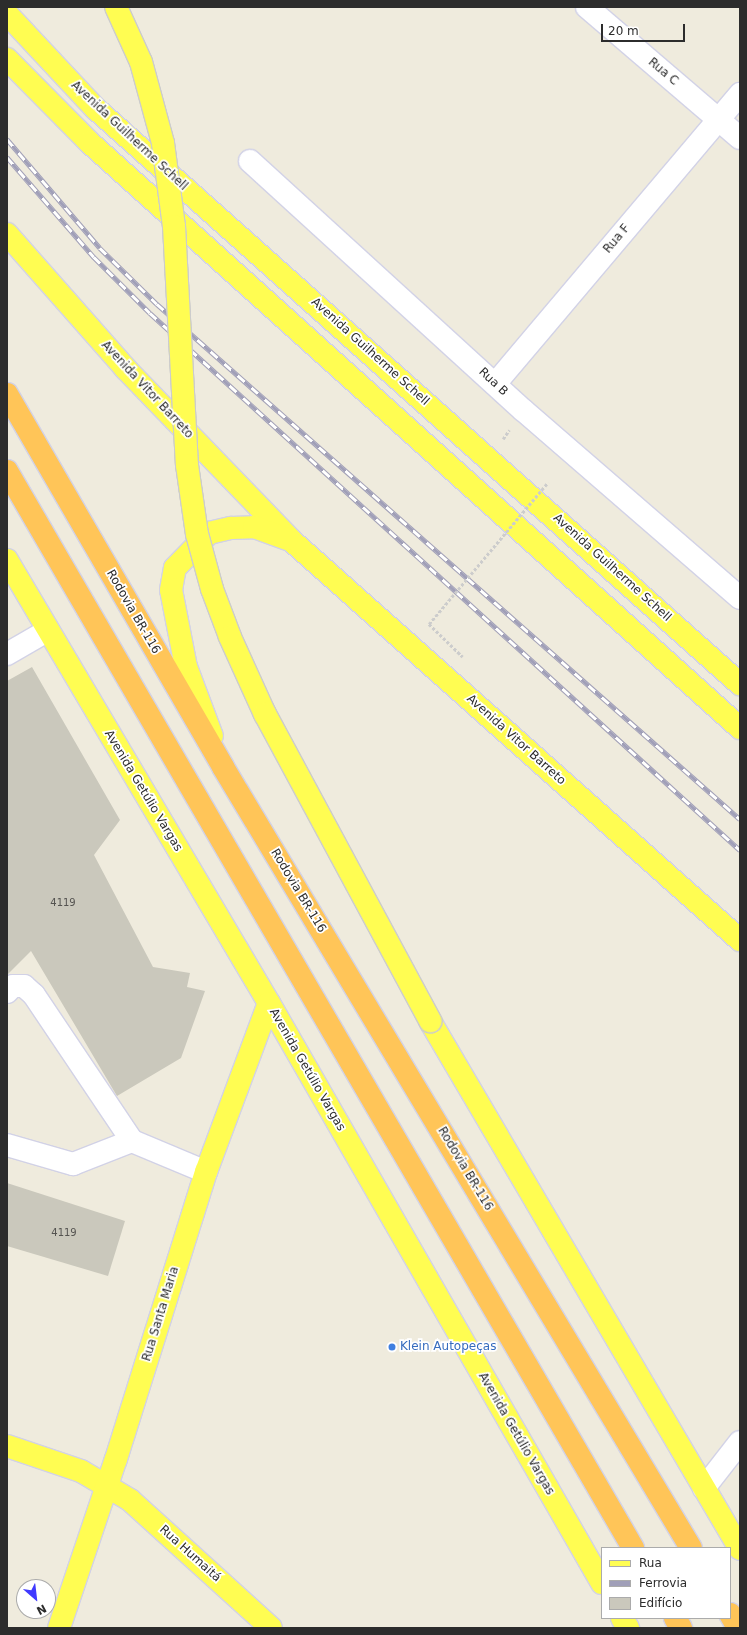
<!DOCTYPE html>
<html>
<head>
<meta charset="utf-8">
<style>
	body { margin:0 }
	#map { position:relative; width:747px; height:1635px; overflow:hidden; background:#efebdd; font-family:"DejaVu Sans",sans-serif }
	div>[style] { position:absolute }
	.building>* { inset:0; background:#cac8bc }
	.path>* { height:2.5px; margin-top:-1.25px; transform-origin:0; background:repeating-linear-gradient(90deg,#ccc 0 3px,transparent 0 5px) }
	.roads { filter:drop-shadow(1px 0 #d2d2e6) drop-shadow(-1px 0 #d2d2e6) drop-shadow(0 1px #d2d2e6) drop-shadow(0 -1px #d2d2e6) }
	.minor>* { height:22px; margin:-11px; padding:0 11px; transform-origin:11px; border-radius:11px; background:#fff }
	.major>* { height:22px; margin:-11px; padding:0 11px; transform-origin:11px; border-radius:11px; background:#fffd52 }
	.highway>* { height:22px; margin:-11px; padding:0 11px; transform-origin:11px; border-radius:11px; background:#ffc558 }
	.rail>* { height:4.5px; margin-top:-2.25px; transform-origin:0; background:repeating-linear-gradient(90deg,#fff 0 9px,#a09fb8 0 18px); box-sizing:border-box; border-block:1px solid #a09fb8 }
	.path-bridge>* { height:2.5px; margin-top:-1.25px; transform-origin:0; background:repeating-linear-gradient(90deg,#ccc 0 3px,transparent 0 5px) }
	.bridges { filter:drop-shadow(1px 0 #ccc) drop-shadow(-1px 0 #ccc) drop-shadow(0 1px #ccc) drop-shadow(0 -1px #ccc) }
	.major-bridge>* { height:22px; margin:-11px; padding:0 11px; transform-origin:11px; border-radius:11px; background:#fffd52 }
	.dots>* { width:11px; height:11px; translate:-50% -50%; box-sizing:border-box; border:2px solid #fff; border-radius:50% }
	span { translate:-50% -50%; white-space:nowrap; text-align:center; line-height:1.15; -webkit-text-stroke:3.5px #fff; paint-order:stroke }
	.number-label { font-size:10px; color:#545350 }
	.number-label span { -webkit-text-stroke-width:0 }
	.street-label { font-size:12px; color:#2c2c2c }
	.shop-label { font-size:12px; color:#366cbe }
	.left { translate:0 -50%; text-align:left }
	.frame { position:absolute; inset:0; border:8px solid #2c2c2c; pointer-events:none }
	.legend { position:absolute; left:601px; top:1547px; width:130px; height:72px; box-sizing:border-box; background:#fff; border:1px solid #ababab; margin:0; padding:5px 7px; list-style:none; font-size:12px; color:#2c2c2c }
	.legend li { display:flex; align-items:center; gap:8px; height:20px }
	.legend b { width:20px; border:1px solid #ababab }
	.north { position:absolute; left:16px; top:1579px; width:40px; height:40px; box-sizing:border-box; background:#fff; border:1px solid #ababab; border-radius:50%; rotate:152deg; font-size:11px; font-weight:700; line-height:16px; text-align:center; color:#2c2c2c }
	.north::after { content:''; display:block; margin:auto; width:14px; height:18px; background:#403aff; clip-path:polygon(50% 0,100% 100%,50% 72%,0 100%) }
	.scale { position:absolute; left:601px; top:24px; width:84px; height:18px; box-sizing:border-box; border:2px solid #2c2c2c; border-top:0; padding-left:5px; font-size:12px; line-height:14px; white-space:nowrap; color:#2c2c2c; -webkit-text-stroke:3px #fff; paint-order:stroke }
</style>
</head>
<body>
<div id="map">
	<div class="building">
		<div style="clip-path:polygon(32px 667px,120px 820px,94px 855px,153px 967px,190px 973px,187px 987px,205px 991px,181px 1058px,117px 1096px,31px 951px,7px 975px,7px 681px)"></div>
		<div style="clip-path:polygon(7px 1183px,125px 1221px,108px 1276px,7px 1246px)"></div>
	</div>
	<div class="path">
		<div style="left:503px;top:439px;width:11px;rotate:-56deg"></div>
		<div style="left:429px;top:624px;width:47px;rotate:44.1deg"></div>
	</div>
	<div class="roads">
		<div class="minor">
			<div style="left:587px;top:7px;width:201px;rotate:40.6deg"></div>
			<div style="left:250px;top:161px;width:369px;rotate:42.4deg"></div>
			<div style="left:523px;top:410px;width:287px;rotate:40.9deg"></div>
			<div style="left:495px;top:384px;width:380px;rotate:-49.8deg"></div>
			<div style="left:7px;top:654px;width:46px;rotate:-29.9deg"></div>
			<div style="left:7px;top:992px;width:8px;rotate:-45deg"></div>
			<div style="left:13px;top:986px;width:11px"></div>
			<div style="left:24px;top:986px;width:13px;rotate:42deg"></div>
			<div style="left:34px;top:995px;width:176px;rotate:56.1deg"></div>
			<div style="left:7px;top:1145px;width:69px;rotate:16.1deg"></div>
			<div style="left:73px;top:1164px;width:63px;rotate:-21.3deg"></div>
			<div style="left:132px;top:1141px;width:80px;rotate:22.7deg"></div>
			<div style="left:704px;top:1488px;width:58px;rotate:-52deg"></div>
		</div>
		<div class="major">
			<div style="left:7px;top:14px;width:129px;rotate:46.9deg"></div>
			<div style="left:95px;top:108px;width:865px;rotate:41.77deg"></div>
			<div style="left:7px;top:59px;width:117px;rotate:45.3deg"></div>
			<div style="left:89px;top:142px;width:876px;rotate:41.99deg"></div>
			<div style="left:7px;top:234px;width:179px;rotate:48.6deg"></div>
			<div style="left:125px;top:368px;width:240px;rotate:46deg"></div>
			<div style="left:292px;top:541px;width:600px;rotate:41.69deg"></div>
			<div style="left:7px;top:560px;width:515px;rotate:59.4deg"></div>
			<div style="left:269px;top:1003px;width:669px;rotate:60.14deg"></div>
			<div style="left:212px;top:736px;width:74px;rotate:-110.6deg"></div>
			<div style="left:186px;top:667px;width:78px;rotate:-101deg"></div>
			<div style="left:171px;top:590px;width:22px;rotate:-80deg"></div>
			<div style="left:175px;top:568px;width:49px;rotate:-45.8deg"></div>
			<div style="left:209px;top:533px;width:23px;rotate:-13deg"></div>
			<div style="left:231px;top:528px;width:23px;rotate:-2deg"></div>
			<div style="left:254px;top:527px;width:35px;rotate:20deg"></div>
			<div style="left:430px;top:1021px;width:612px;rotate:59.58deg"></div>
			<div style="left:7px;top:1446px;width:78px;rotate:18.7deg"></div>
			<div style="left:81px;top:1471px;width:57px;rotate:30.6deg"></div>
			<div style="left:130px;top:1500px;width:190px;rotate:42.2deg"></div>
			<div style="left:622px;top:1618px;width:12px;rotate:59deg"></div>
			<div style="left:59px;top:1628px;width:178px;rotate:-71.4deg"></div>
			<div style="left:116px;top:1459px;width:301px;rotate:-72.6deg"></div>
			<div style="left:206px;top:1172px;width:180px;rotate:-69.6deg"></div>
		</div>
		<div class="highway">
			<div style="left:7px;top:394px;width:431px;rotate:59.9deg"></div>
			<div style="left:223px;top:767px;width:910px;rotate:59.07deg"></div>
			<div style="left:7px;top:471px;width:1246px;rotate:59.83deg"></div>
			<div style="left:730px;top:1614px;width:16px;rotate:60deg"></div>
			<div style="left:675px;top:1618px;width:12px;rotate:59deg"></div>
		</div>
	</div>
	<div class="rail">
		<div style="left:7px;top:139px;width:143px;rotate:49.5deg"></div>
		<div style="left:100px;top:248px;width:80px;rotate:44.5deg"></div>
		<div style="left:157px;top:304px;width:778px;rotate:41.46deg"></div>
		<div style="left:7px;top:157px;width:133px;rotate:49deg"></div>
		<div style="left:94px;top:257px;width:79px;rotate:45deg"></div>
		<div style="left:150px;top:313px;width:798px;rotate:42.31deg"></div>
	</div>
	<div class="path-bridge">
		<div style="left:429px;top:624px;width:185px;rotate:-50deg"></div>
	</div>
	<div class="bridges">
		<div class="major-bridge">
			<div style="left:116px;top:7px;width:60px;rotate:65.6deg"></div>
			<div style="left:141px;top:62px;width:84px;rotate:74.8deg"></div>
			<div style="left:163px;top:143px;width:84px;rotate:82.5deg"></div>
			<div style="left:174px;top:226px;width:239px;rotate:86.9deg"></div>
			<div style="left:187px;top:465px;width:70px;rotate:81.8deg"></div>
			<div style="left:197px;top:534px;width:57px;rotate:74.7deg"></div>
			<div style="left:212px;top:589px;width:51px;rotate:69.4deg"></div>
			<div style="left:230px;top:637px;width:85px;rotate:65.6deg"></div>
			<div style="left:265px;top:714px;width:349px;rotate:61.7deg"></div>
		</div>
	</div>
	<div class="dots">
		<div style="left:392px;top:1347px;background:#3f7fe0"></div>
	</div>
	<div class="number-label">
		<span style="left:63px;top:903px">4119</span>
		<span style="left:64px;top:1233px">4119</span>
	</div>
	<div class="street-label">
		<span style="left:663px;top:72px;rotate:40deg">Rua C</span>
		<span style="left:129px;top:136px;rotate:43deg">Avenida Guilherme Schell</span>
		<span style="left:617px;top:239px;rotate:-50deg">Rua F</span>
		<span style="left:370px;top:352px;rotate:42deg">Avenida Guilherme Schell</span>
		<span style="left:493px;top:382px;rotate:43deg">Rua B</span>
		<span style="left:147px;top:390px;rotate:47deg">Avenida Vitor Barreto</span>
		<span style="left:612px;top:568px;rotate:42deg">Avenida Guilherme Schell</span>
		<span style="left:133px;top:612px;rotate:60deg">Rodovia BR-116</span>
		<span style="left:516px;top:740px;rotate:42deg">Avenida Vitor Barreto</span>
		<span style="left:143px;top:791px;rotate:59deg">Avenida Getúlio Vargas</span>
		<span style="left:298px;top:891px;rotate:59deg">Rodovia BR-116</span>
		<span style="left:307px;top:1070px;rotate:60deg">Avenida Getúlio Vargas</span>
		<span style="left:465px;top:1169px;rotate:59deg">Rodovia BR-116</span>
		<span style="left:161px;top:1314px;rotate:-73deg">Rua Santa Maria</span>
		<span style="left:516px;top:1434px;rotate:60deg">Avenida Getúlio Vargas</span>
		<span style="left:190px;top:1554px;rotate:42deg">Rua Humaitá</span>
	</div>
	<div class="shop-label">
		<span class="left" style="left:400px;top:1347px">Klein Autopeças</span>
	</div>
	<div class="frame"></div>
	<ul class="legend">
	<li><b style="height:5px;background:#fffd52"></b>Rua</li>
	<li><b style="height:5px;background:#a09fb8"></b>Ferrovia</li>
	<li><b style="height:11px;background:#cac8bc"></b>Edifício</li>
	</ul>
	<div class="north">N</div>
	<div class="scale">20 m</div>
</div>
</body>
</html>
